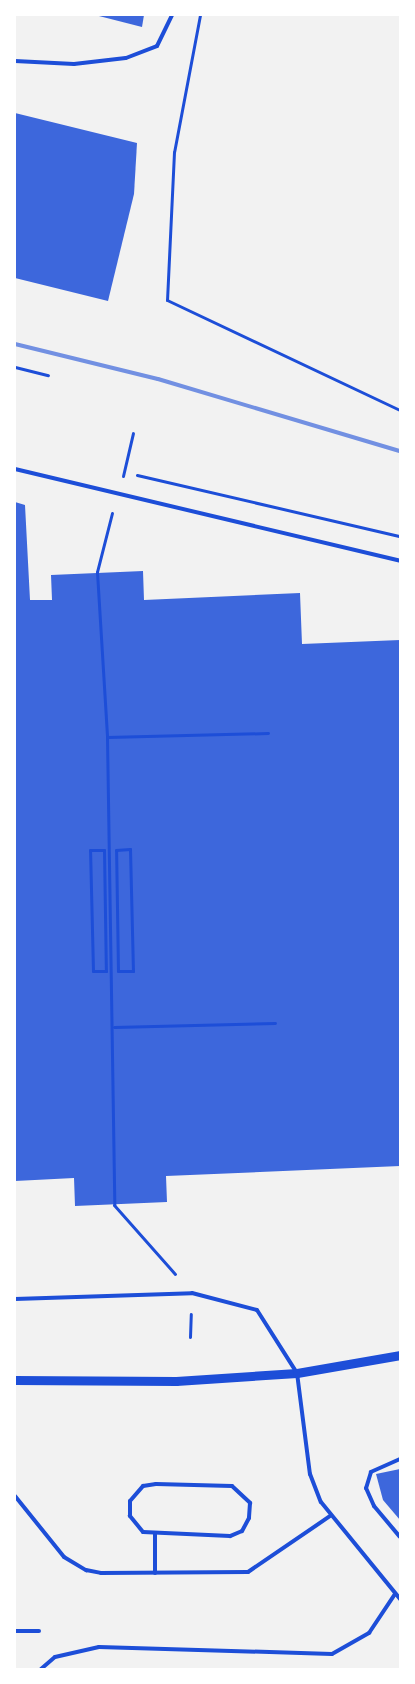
<!DOCTYPE html>
<html>
<head>
<meta charset="utf-8">
<style>
	body { margin:0 }
	#map { position:relative; width:415px; height:1684px; overflow:hidden; background:#f2f2f2; font-family:"Fira Sans",sans-serif }
	div>[style] { position:absolute }
	.building>* { inset:0; background:#3d67dc }
	.path>* { height:3px; margin:-1.5px; padding:0 1.5px; transform-origin:1.5px; border-radius:1.5px; background:#1d4ed8 }
	.service>* { height:4px; margin:-2px; padding:0 2px; transform-origin:2px; border-radius:2px; background:#1d4ed8 }
	.tertiary>* { height:9px; margin:-4.5px; padding:0 4.5px; transform-origin:4.5px; border-radius:4.5px; background:#1d4ed8 }
	.rail>* { height:4px; margin:-2px; padding:0 2px; transform-origin:2px; border-radius:2px; background:#7290e2 }
	span { translate:-50% -50%; white-space:nowrap; text-align:center; line-height:1.15; -webkit-text-stroke:4.5px #fff; paint-order:stroke }
	.frame { position:absolute; inset:0; border:16px solid #fff; pointer-events:none }
</style>
</head>
<body>
<div id="map">
	<div class="building">
		<div style="clip-path:polygon(95px 15px,144px 15px,142px 27px)"></div>
		<div style="clip-path:polygon(15px 113px,137px 143px,134px 194px,108px 301px,15px 278px)"></div>
		<div style="clip-path:polygon(15px 502px,25px 505px,30px 600px,52px 600px,51px 575px,143px 571px,144px 600px,300px 593px,302px 644px,400px 640px,400px 1166px,166px 1176px,167px 1202px,75px 1206px,74px 1178px,15px 1181px)"></div>
		<div style="clip-path:polygon(400px 1469px,400px 1520px,383px 1500px,376px 1474px)"></div>
	</div>
	<div class="path">
		<div style="left:200px;top:15px;width:139px;rotate:100.7deg"></div>
		<div style="left:174px;top:152px;width:148px;rotate:92.7deg"></div>
		<div style="left:167px;top:300px;width:258px;rotate:25.3deg"></div>
		<div style="left:15px;top:367px;width:34px;rotate:14deg"></div>
		<div style="left:137px;top:475px;width:270px;rotate:13.1deg"></div>
		<div style="left:123px;top:476px;width:44px;rotate:-76.9deg"></div>
		<div style="left:112px;top:513px;width:61px;rotate:104.3deg"></div>
		<div style="left:97px;top:572px;width:165px;rotate:86.5deg"></div>
		<div style="left:107px;top:737px;width:468px;rotate:89.1deg"></div>
		<div style="left:114px;top:1205px;width:92px;rotate:48.5deg"></div>
		<div style="left:107px;top:737px;width:161px;rotate:-1.4deg"></div>
		<div style="left:130px;top:849px;width:122px;rotate:88.6deg"></div>
		<div style="left:133px;top:971px;width:15px;rotate:180deg"></div>
		<div style="left:118px;top:971px;width:121px;rotate:-90.9deg"></div>
		<div style="left:116px;top:850px;width:14px;rotate:-4deg"></div>
		<div style="left:90px;top:850px;width:14px"></div>
		<div style="left:104px;top:850px;width:121px;rotate:89.1deg"></div>
		<div style="left:106px;top:971px;width:13px;rotate:180deg"></div>
		<div style="left:93px;top:971px;width:121px;rotate:-91.4deg"></div>
		<div style="left:114px;top:1027px;width:161px;rotate:-1.4deg"></div>
		<div style="left:190px;top:1337px;width:23px;rotate:-88deg"></div>
	</div>
	<div class="service">
		<div style="left:15px;top:61px;width:59px;rotate:2.9deg"></div>
		<div style="left:74px;top:64px;width:52px;rotate:-6.6deg"></div>
		<div style="left:126px;top:58px;width:33px;rotate:-21deg"></div>
		<div style="left:157px;top:46px;width:34px;rotate:-64deg"></div>
		<div style="left:15px;top:469px;width:396px;rotate:13.4deg"></div>
		<div style="left:15px;top:1299px;width:177px;rotate:-1.9deg"></div>
		<div style="left:192px;top:1293px;width:67px;rotate:14.7deg"></div>
		<div style="left:257px;top:1310px;width:75px;rotate:57.6deg"></div>
		<div style="left:297px;top:1373px;width:102px;rotate:82.7deg"></div>
		<div style="left:310px;top:1474px;width:30px;rotate:69deg"></div>
		<div style="left:321px;top:1502px;width:125px;rotate:50.8deg"></div>
		<div style="left:400px;top:1459px;width:32px;rotate:156deg"></div>
		<div style="left:371px;top:1472px;width:17px;rotate:107deg"></div>
		<div style="left:366px;top:1488px;width:20px;rotate:66deg"></div>
		<div style="left:374px;top:1506px;width:40px;rotate:50deg"></div>
		<div style="left:156px;top:1484px;width:76px;rotate:1.5deg"></div>
		<div style="left:232px;top:1486px;width:25px;rotate:43deg"></div>
		<div style="left:250px;top:1503px;width:15px;rotate:94deg"></div>
		<div style="left:249px;top:1518px;width:15px;rotate:118deg"></div>
		<div style="left:242px;top:1531px;width:13px;rotate:157deg"></div>
		<div style="left:230px;top:1536px;width:87px;rotate:-177.4deg"></div>
		<div style="left:143px;top:1532px;width:21px;rotate:-129deg"></div>
		<div style="left:130px;top:1516px;width:15px;rotate:-90deg"></div>
		<div style="left:130px;top:1501px;width:20px;rotate:-49deg"></div>
		<div style="left:143px;top:1486px;width:13px;rotate:-9deg"></div>
		<div style="left:15px;top:1496px;width:78px;rotate:51.2deg"></div>
		<div style="left:64px;top:1557px;width:26px;rotate:31deg"></div>
		<div style="left:86px;top:1570px;width:15px;rotate:11deg"></div>
		<div style="left:101px;top:1573px;width:147px;rotate:-0.4deg"></div>
		<div style="left:248px;top:1572px;width:99px;rotate:-34.3deg"></div>
		<div style="left:155px;top:1573px;width:39px;rotate:-90deg"></div>
		<div style="left:15px;top:1631px;width:24px"></div>
		<div style="left:41px;top:1669px;width:18px;rotate:-41deg"></div>
		<div style="left:55px;top:1657px;width:45px;rotate:-12.8deg"></div>
		<div style="left:99px;top:1647px;width:233px;rotate:1.7deg"></div>
		<div style="left:332px;top:1654px;width:43px;rotate:-29.6deg"></div>
		<div style="left:369px;top:1633px;width:47px;rotate:-56.3deg"></div>
	</div>
	<div class="tertiary">
		<div style="left:15px;top:1380px;width:161px;rotate:0.4deg"></div>
		<div style="left:176px;top:1381px;width:121px;rotate:-3.8deg"></div>
		<div style="left:297px;top:1373px;width:105px;rotate:-9.9deg"></div>
	</div>
	<div class="rail">
		<div style="left:15px;top:344px;width:147px;rotate:13.8deg"></div>
		<div style="left:158px;top:379px;width:252px;rotate:16.6deg"></div>
	</div>
	<div class="frame"></div>
</div>
</body>
</html>
